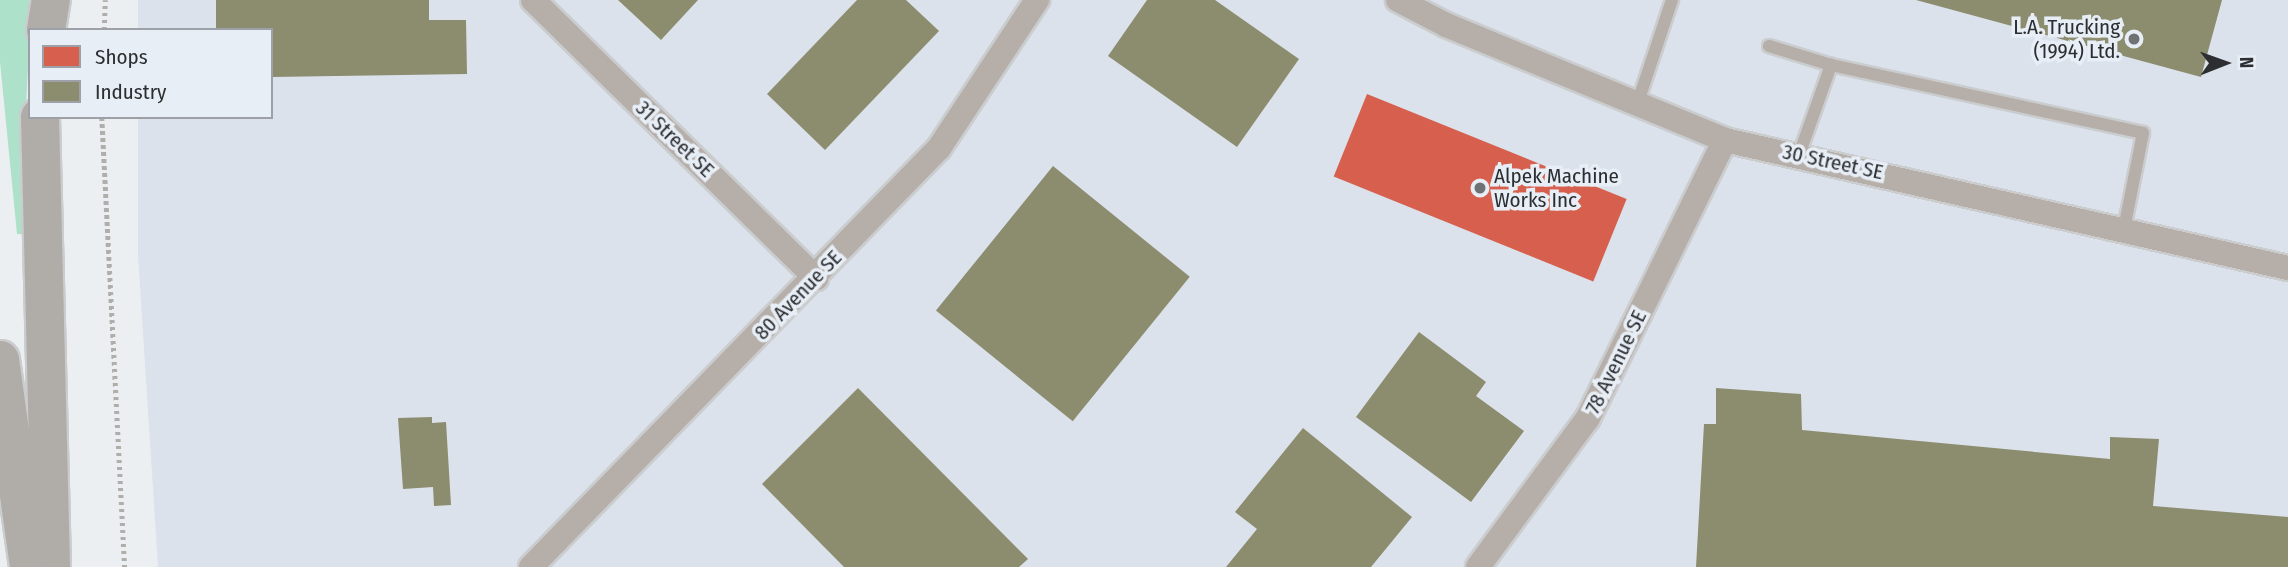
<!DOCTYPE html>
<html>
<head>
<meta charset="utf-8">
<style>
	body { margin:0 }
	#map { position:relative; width:2288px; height:567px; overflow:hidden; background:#eceff2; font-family:"Fira Sans Condensed",sans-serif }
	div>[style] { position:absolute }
	.built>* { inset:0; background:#dbe2eb }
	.green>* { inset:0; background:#aee1ca }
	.shops>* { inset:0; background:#d6604d; transform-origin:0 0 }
	.industry>* { inset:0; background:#8c8c6e; transform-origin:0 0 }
	.path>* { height:4.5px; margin-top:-2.25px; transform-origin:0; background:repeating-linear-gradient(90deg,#b0aeab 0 3.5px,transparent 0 7px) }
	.roads { filter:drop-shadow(2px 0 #caccce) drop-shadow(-2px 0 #caccce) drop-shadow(0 2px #caccce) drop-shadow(0 -2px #caccce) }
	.service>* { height:12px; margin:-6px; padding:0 6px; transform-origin:6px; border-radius:6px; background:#b5aea9 }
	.minor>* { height:24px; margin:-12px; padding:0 12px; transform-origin:12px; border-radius:12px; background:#b5aea9 }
	.motorway>* { height:38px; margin:-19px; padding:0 19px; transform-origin:19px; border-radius:19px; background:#b0aca8 }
	.dots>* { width:19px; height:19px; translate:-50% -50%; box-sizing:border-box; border:4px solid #e8eef6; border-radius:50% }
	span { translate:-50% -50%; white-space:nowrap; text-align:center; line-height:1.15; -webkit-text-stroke:7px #e8eef6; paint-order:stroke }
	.poi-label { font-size:21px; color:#2c2e31 }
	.right { translate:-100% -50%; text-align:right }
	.left { translate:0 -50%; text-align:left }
	.street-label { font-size:21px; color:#2c2e31 }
	.legend { position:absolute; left:28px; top:28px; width:245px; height:91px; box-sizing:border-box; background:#e8eef6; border:2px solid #9da1a7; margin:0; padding:9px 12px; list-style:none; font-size:21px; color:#2c2e31 }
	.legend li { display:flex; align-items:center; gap:14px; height:35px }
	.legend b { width:35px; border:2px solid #9da1a7 }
	.north { position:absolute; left:2190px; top:28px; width:70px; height:70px; -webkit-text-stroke:5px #e8eef6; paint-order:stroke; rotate:89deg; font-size:19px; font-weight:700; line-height:28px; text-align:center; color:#2c2e31 }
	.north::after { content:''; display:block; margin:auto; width:24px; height:32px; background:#2c2e31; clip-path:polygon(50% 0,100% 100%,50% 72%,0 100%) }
</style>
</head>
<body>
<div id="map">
	<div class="built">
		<div style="clip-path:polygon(138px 0,2288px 0,2288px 567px,158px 567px,138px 255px,138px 117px,271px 117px,271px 30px,138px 30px)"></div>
	</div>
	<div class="green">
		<div style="clip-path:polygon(0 0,41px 0,30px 30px,24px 145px,26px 234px,17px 234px,0 62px)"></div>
	</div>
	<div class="shops">
		<div style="left:1367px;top:94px;width:280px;height:89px;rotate:22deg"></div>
	</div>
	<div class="industry">
		<div style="clip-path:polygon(216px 0,429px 0,429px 20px,466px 20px,467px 74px,271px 77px,271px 30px,216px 30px)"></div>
		<div style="clip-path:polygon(618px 0,698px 0,661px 40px)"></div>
		<div style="clip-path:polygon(857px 0,906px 0,939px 31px,825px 150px,767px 94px)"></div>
		<div style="clip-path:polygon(1147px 0,1215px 0,1299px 59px,1237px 147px,1108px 56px)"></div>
		<div style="clip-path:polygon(1916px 0,2222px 0,2201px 77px)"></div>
		<div style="left:1053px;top:166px;width:176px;height:186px;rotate:39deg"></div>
		<div style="clip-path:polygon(1419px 332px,1486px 382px,1476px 396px,1524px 431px,1471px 502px,1356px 417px)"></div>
		<div style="clip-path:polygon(858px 388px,1028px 559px,1019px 567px,844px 567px,762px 484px)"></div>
		<div style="clip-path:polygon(1716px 388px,1801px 394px,1802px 430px,2110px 459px,2110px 437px,2159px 439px,2153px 506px,2288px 517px,2288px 567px,1696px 567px,1704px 424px,1716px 424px)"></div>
		<div style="clip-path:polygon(432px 417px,432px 423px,446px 422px,451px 505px,434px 506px,433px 487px,403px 489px,398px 418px)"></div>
		<div style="clip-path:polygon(1303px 428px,1412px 517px,1371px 567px,1226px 567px,1257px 529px,1235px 512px)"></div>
	</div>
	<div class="path">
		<div style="left:104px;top:30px;width:30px;rotate:-88deg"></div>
		<div style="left:102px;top:117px;width:451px;rotate:87.1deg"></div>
	</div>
	<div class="roads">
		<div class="service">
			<div style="left:1769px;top:46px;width:65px;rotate:17deg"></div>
			<div style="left:1637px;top:105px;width:111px;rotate:-71.6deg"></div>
			<div style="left:1799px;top:155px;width:96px;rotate:-70.4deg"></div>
			<div style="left:1831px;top:65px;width:319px;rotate:12.3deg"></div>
			<div style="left:2143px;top:133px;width:98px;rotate:101.2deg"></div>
		</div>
		<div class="minor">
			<div style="left:533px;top:0;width:397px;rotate:44.5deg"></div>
			<div style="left:1398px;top:0;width:54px;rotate:27.5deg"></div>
			<div style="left:1446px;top:25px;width:302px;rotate:22.4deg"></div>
			<div style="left:1725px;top:140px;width:577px;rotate:12.81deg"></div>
			<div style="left:531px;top:567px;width:585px;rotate:-45.76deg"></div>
			<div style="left:939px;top:148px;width:178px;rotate:-56.5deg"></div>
			<div style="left:1478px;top:567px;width:185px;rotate:-53.6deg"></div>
			<div style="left:1588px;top:418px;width:310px;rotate:-63.8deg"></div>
		</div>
		<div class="motorway">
			<div style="left:46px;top:30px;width:30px;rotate:-81deg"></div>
			<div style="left:40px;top:117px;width:450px;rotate:88.6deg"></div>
			<div style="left:0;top:360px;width:209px;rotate:82deg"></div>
		</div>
	</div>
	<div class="dots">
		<div style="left:2134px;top:39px;background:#6f7275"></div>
		<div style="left:1480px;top:188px;background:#6f7275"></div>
	</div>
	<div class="poi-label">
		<span class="right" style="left:2120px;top:39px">L.A. Trucking<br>(1994) Ltd.</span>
		<span class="left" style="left:1494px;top:188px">Alpek Machine<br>Works Inc</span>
	</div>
	<div class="street-label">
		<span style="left:675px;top:139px;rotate:44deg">31 Street SE</span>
		<span style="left:1833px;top:162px;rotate:12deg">30 Street SE</span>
		<span style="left:798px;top:295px;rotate:-46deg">80 Avenue SE</span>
		<span style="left:1616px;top:362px;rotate:-64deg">78 Avenue SE</span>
	</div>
	<ul class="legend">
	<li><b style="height:19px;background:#d6604d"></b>Shops</li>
	<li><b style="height:19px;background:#8c8c6e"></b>Industry</li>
	</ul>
	<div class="north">N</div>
</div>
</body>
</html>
